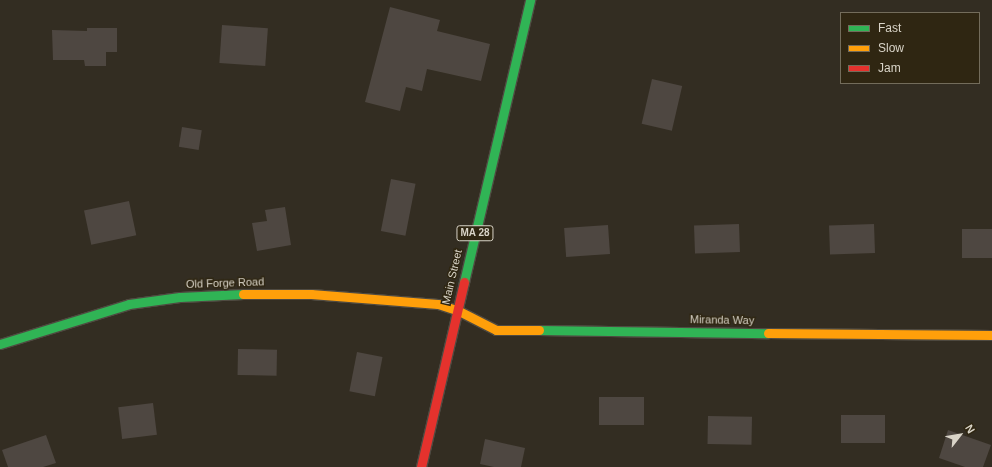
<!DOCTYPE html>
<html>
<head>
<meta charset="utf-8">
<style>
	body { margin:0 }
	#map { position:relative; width:992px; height:467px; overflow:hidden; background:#332d22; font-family:Arial,sans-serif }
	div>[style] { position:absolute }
	.building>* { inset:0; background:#4e4741; transform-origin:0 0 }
	.roads { filter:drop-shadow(1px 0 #4f4a41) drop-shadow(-1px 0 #4f4a41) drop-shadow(0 1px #4f4a41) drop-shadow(0 -1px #4f4a41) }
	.fast>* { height:9px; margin:-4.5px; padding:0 4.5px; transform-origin:4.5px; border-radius:4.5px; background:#30b455 }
	.slow>* { height:9px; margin:-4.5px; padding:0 4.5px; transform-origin:4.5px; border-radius:4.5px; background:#ff9f0a }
	.jam>* { height:9px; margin:-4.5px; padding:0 4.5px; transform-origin:4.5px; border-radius:4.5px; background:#e5322d }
	span { translate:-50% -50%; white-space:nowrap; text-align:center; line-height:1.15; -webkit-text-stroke:3px #2f2612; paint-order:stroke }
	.shield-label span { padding:1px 3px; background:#2f2612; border:1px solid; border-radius:3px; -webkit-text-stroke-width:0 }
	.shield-label { font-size:10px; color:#d9d4c8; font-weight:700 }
	.street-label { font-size:11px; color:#d9d4c8 }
	.legend { position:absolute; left:840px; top:12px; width:140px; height:72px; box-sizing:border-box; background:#2f2612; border:1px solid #736c5b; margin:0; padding:5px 7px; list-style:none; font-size:12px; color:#d9d4c8 }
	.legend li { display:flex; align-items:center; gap:8px; height:20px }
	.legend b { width:20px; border:1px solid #736c5b }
	.north { position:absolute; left:940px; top:415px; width:40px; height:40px; -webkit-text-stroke:3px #2f2612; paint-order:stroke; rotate:59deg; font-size:11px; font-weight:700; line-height:16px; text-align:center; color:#d9d4c8 }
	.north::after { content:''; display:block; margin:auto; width:14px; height:18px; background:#d9d4c8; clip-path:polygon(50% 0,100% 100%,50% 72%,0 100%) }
</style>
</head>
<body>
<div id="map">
	<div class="building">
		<div style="clip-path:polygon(390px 7px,440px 20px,437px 31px,490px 44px,481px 81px,427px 69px,422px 91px,406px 87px,400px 111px,365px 102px)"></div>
		<div style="left:222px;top:25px;width:46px;height:38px;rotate:4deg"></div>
		<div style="clip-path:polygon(87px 28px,117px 28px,117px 52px,106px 52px,106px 66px,85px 66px,84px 60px,53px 60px,52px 30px,87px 31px)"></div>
		<div style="left:652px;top:79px;width:31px;height:46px;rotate:13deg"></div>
		<div style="left:182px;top:127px;width:20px;height:20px;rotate:9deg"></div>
		<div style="left:391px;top:179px;width:25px;height:53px;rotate:11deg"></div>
		<div style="left:129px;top:201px;width:35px;height:46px;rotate:78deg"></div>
		<div style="clip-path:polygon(285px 207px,291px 245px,257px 251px,252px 223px,267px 221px,265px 210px)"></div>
		<div style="left:739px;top:224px;width:28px;height:45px;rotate:88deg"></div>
		<div style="left:874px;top:224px;width:29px;height:45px;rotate:88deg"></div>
		<div style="left:608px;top:225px;width:29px;height:44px;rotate:86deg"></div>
		<div style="left:992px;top:229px;width:29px;height:30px;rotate:90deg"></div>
		<div style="left:238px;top:349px;width:39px;height:26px;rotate:1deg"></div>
		<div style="left:357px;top:352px;width:26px;height:40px;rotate:11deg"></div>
		<div style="left:599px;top:397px;width:45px;height:28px"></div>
		<div style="left:153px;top:403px;width:32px;height:35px;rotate:83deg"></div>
		<div style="left:841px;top:415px;width:44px;height:28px"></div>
		<div style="left:708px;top:416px;width:44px;height:28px;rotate:1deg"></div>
		<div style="clip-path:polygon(948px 430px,991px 445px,983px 467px,965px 467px,939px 458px)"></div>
		<div style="clip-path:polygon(46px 435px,56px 463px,43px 467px,8px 467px,2px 450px)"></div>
		<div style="clip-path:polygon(485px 439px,525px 448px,521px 467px,494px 467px,480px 464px)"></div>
	</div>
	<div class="roads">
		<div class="fast">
			<div style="left:464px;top:282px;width:290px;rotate:-76.8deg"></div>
			<div style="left:539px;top:330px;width:229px;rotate:0.8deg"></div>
			<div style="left:0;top:344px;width:135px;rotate:-17.2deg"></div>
			<div style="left:129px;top:304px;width:51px;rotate:-7.8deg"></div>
			<div style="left:180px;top:297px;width:63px;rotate:-2.7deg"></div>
		</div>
		<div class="slow">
			<div style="left:243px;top:294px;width:68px"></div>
			<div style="left:311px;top:294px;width:127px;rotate:4.5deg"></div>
			<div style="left:438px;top:304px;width:20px;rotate:18deg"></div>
			<div style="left:457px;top:310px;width:44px;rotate:27.1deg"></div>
			<div style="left:496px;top:330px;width:43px"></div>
			<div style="left:768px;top:333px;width:224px;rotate:0.5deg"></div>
		</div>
		<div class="jam">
			<div style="left:421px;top:467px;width:190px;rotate:-76.9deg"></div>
		</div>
	</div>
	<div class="shield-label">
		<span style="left:475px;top:233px">MA 28</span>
	</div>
	<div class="street-label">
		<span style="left:452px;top:277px;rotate:-77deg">Main Street</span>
		<span style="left:225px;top:283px;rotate:-2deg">Old Forge Road</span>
		<span style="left:722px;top:320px;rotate:1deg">Miranda Way</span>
	</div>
	<ul class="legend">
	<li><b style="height:5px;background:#30b455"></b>Fast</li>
	<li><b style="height:5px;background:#ff9f0a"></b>Slow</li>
	<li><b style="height:5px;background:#e5322d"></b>Jam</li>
	</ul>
	<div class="north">N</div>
</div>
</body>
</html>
